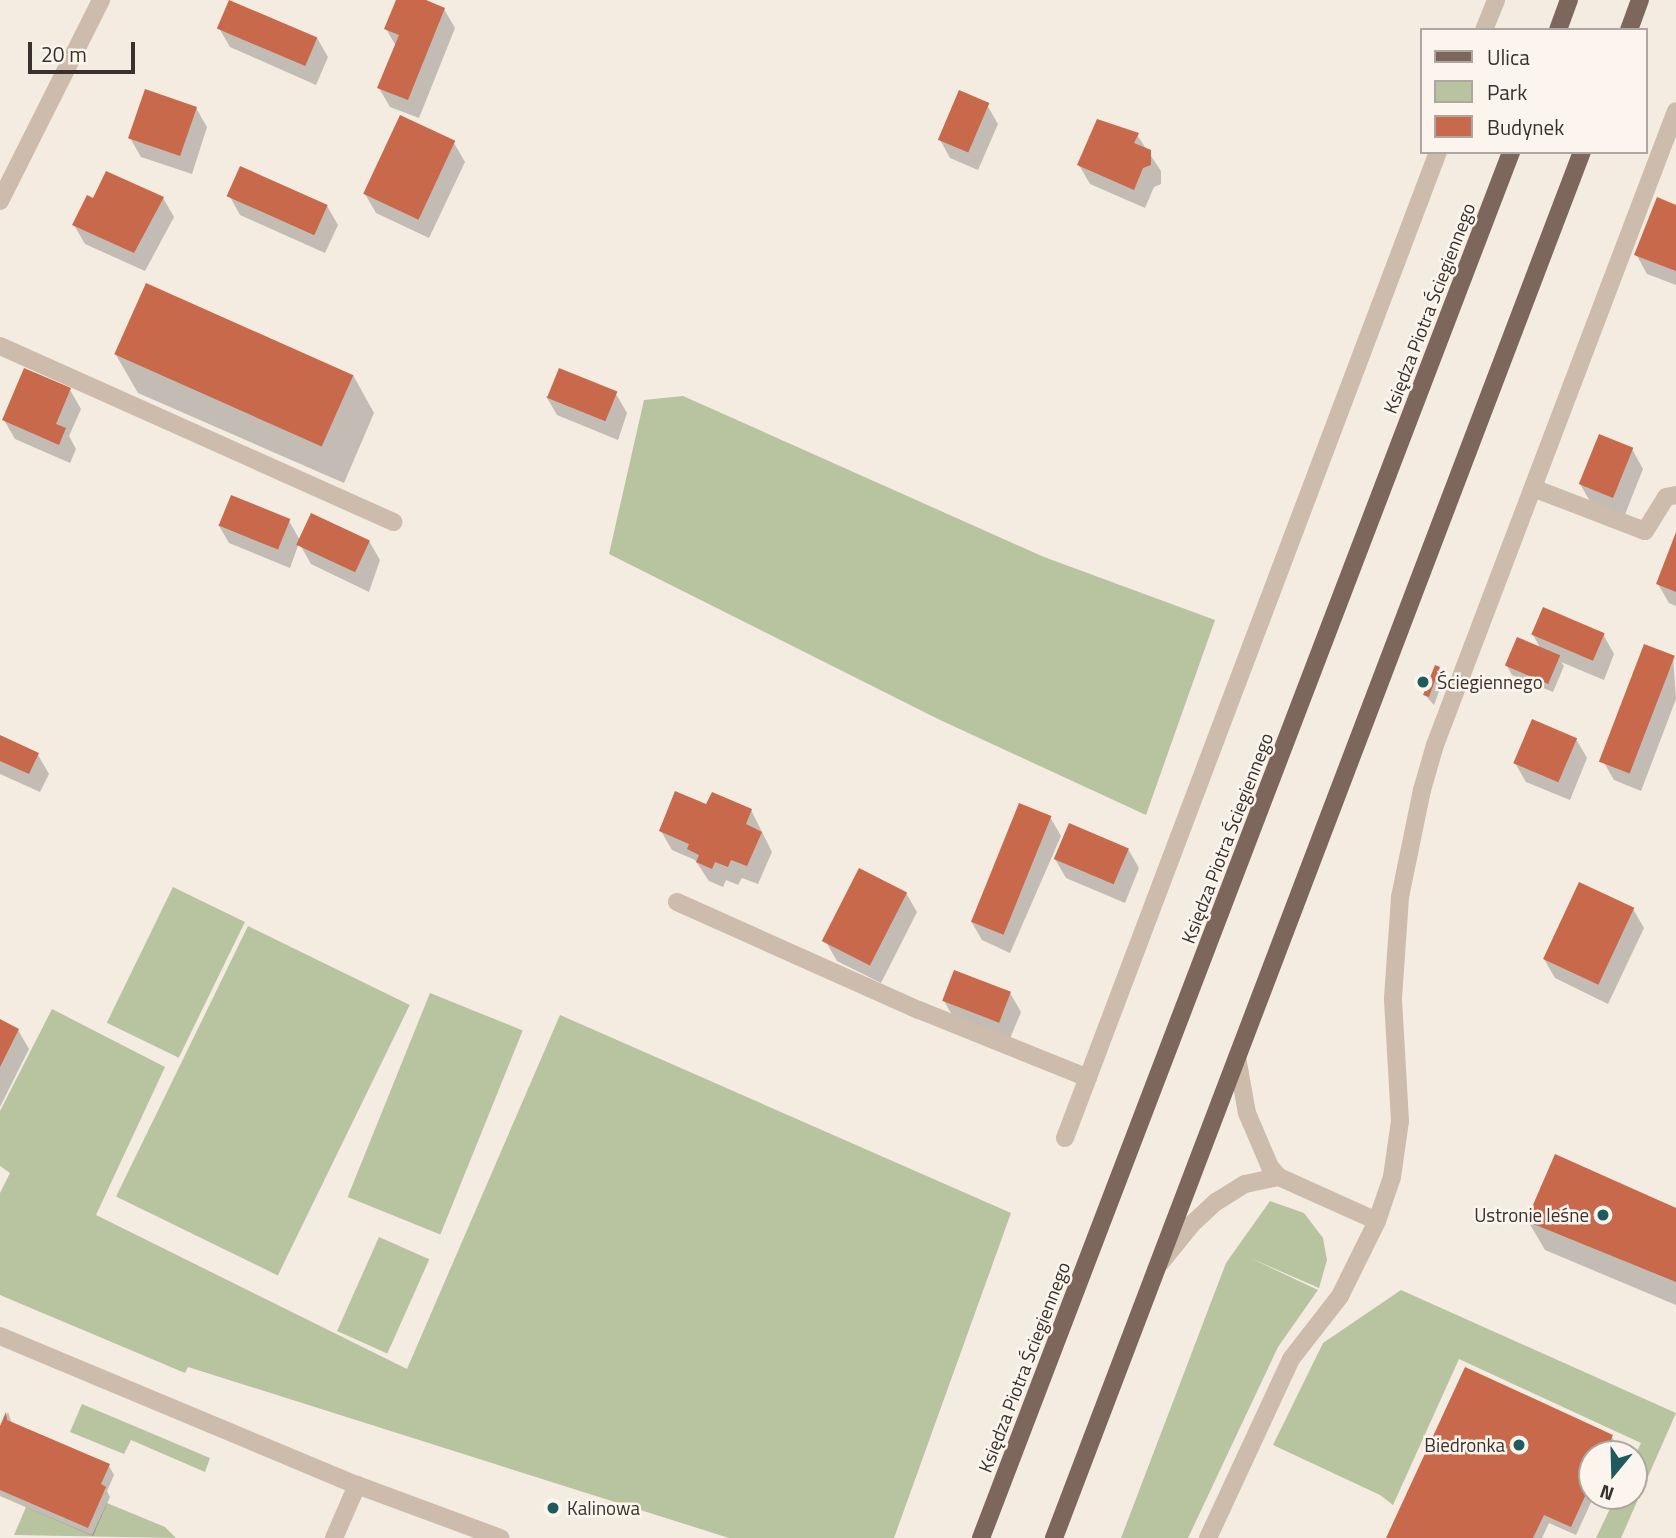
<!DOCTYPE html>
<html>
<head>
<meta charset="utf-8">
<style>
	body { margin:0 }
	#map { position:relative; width:1676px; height:1538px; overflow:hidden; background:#f4ebe1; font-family:"Titillium Web",sans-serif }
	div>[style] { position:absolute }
	.green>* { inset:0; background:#b8c4a0; transform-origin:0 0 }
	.shadow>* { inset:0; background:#0003 }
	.building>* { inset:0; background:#c8694b; transform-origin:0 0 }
	.minor>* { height:18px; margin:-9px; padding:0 9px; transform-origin:9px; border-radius:9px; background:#cdbbac }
	.major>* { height:18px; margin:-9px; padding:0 9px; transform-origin:9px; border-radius:9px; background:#7d675c }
	.dots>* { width:19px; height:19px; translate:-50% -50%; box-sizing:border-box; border:4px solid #fbf5ee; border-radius:50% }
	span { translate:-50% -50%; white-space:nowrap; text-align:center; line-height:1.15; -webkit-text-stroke:5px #fbf5ee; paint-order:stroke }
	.street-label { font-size:19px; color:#3b302b }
	.poi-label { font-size:19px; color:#3b302b }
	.left { translate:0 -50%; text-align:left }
	.right { translate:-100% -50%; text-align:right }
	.legend { position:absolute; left:1420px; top:28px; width:228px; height:126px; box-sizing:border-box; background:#fbf5ee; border:2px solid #aea6a0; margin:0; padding:9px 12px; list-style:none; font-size:21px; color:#3b302b }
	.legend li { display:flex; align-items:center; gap:14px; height:35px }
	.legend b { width:35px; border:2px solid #aea6a0 }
	.north { position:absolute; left:1578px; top:1440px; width:70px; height:70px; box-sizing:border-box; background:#fbf5ee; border:2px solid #aea6a0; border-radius:50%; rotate:199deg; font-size:19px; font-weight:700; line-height:28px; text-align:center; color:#3b302b }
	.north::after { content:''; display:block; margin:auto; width:24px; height:32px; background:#1f5a5e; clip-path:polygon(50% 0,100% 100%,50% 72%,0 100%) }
	.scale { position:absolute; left:28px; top:42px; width:107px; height:32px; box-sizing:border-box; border:4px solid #3b302b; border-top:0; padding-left:9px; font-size:21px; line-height:24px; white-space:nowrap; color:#3b302b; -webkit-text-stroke:5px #fbf5ee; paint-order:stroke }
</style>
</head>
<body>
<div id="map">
	<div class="green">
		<div style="clip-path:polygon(683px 396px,1044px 557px,1215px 620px,1146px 815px,938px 719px,609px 554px,644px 400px)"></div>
		<div style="left:173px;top:887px;width:80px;height:151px;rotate:26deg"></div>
		<div style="left:248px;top:926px;width:180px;height:301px;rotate:26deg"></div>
		<div style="left:430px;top:993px;width:100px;height:220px;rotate:22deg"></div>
		<div style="clip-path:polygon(52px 1009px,165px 1067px,96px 1215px,407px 1369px,560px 1015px,1011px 1213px,894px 1538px,729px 1538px,188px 1367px,185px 1373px,0 1295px,0 1193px,10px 1173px,0 1166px,0 1111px)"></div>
		<div style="clip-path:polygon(1270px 1201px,1304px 1213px,1323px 1238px,1327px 1260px,1319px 1288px,1250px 1258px,1318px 1290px,1278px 1347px,1188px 1538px,1121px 1538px,1226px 1263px)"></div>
		<div style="left:379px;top:1237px;width:55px;height:103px;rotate:24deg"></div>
		<div style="clip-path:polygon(1401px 1290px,1676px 1413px,1621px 1538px,1596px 1538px,1616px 1496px,1634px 1496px,1634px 1458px,1641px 1443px,1459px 1359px,1393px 1505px,1380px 1495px,1273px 1445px,1323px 1343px)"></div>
		<div style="clip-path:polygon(82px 1404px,210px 1458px,205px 1472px,131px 1440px,124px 1454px,70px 1432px)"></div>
		<div style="clip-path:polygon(107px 1503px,165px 1527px,176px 1538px,14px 1535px,26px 1507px,92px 1535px)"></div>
	</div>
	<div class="shadow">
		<div style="clip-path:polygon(398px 0,422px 0,444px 9px,455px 28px,419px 118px,390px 107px,379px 88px,396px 46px,386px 29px)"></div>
		<div style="clip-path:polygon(219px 28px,317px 38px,328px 57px,316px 85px,230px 47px)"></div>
		<div style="clip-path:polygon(987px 105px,998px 124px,978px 170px,950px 158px,939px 138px)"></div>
		<div style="clip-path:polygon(196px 108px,207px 127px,192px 174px,141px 157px,130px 138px)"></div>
		<div style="clip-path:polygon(1137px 135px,1161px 171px,1161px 184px,1154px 187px,1145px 208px,1090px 184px,1079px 165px)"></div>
		<div style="clip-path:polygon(454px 143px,465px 162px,429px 238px,376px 213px,365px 194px)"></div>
		<div style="clip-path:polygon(229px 195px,327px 206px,338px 225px,325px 253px,240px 215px)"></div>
		<div style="clip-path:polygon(163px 198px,174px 217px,145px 271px,85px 244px,74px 225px,94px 200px)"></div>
		<div style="clip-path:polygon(1676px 207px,1676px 285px,1647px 274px,1636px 254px)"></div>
		<div style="clip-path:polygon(116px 355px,353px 375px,374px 413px,344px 483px,138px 393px)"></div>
		<div style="clip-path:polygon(70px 390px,81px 409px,69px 436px,76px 449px,70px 463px,15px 439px,4px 420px)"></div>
		<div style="clip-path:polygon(616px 394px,627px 413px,618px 440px,557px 415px,546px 396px)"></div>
		<div style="clip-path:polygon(1632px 449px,1643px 469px,1624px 517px,1591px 503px,1580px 484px)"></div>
		<div style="clip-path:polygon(289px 521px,301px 542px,369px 541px,380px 560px,369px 592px,311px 564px,299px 543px,290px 568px,229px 543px,218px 524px)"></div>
		<div style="clip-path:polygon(1676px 536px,1676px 606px,1669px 603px,1658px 584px)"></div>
		<div style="clip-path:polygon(1603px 634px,1614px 654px,1604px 680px,1561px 662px,1564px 666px,1553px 692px,1512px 675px,1507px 666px,1541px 649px,1533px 635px)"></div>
		<div style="clip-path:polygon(1673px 657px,1676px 699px,1641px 791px,1614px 780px,1603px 761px)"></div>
		<div style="clip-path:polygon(1439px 669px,1444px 678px,1434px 705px,1425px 695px)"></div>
		<div style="clip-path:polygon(0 737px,38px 755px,49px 774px,40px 792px,0 774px)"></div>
		<div style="clip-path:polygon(1576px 739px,1587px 758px,1570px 800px,1526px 782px,1515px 763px)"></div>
		<div style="clip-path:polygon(707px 807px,751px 810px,772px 852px,758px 884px,742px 878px,738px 885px,726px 880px,723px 887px,709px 881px,695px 860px,672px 850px,661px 831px)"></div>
		<div style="clip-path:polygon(1050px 817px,1061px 836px,1010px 953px,982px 940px,971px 921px)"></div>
		<div style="clip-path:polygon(1128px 849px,1139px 868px,1125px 903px,1066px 878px,1055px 859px)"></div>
		<div style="clip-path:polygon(906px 893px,917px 912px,881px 983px,837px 961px,826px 942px)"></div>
		<div style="clip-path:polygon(1633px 909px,1644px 928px,1608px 1004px,1555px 978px,1544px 959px)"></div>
		<div style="clip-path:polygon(1010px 993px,1021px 1012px,1009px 1041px,955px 1020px,944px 1001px)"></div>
		<div style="clip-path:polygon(0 1021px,18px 1030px,29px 1049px,0 1107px)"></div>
		<div style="clip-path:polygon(1556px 1157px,1676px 1208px,1676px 1305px,1545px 1250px,1528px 1221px)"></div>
		<div style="clip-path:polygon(8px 1412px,12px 1424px,109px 1466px,114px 1475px,107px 1491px,110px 1497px,93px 1536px,0 1496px,0 1431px)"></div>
		<div style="clip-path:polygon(1612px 1437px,1617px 1446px,1614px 1454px,1592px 1454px,1594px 1496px,1576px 1535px,1549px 1523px,1542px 1538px,1388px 1538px)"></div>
	</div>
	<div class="building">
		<div style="left:229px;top:0;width:96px;height:31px;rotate:23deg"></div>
		<div style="clip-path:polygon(396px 0,426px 0,445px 8px,408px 100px,377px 88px,399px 35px,384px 29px)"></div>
		<div style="left:145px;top:89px;width:55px;height:52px;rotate:19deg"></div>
		<div style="left:959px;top:90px;width:33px;height:54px;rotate:23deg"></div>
		<div style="left:400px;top:115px;width:61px;height:87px;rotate:25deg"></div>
		<div style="clip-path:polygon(1097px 119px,1139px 133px,1134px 143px,1151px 150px,1151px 165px,1143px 168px,1134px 190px,1077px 165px)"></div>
		<div style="left:240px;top:166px;width:96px;height:33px;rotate:24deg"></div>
		<div style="clip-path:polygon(106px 171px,164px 197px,134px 253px,72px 225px,87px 195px,93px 198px)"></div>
		<div style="clip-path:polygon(1657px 197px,1676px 205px,1676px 271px,1634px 255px)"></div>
		<div style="left:146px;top:283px;width:227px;height:78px;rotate:24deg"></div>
		<div style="clip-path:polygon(24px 368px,71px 388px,56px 424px,66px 428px,59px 445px,2px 420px)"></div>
		<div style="left:559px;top:368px;width:63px;height:32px;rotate:22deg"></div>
		<div style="left:1599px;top:434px;width:37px;height:54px;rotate:22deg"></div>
		<div style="left:231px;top:495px;width:64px;height:33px;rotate:22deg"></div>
		<div style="left:311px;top:513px;width:65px;height:35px;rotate:25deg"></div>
		<div style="clip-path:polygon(1676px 532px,1676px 592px,1656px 584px)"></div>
		<div style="left:1543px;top:607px;width:67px;height:30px;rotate:23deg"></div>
		<div style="left:1517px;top:637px;width:47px;height:31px;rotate:23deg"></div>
		<div style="left:1644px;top:644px;width:33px;height:126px;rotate:21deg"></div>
		<div style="clip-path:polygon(1435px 665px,1440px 667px,1429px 697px,1423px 695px)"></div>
		<div style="left:1532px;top:719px;width:49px;height:48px;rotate:23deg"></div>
		<div style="clip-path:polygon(0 735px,39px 753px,29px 774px,0 761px)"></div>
		<div style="clip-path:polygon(675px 791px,706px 804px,712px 792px,752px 809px,746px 824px,762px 832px,747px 866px,731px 860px,728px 867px,715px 862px,712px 869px,696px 862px,699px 855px,687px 849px,689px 844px,659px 831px)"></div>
		<div style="left:1019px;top:803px;width:35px;height:128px;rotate:22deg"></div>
		<div style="left:1069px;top:823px;width:65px;height:39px;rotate:23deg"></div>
		<div style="left:859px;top:868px;width:54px;height:82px;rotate:27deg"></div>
		<div style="left:1579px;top:882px;width:61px;height:85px;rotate:25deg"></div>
		<div style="left:954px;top:970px;width:61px;height:33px;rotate:21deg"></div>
		<div style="clip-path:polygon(0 1019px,19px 1029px,0 1067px)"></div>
		<div style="clip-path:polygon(1555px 1154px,1676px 1208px,1676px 1282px,1526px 1221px)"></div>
		<div style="clip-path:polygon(1465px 1367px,1613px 1435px,1605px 1454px,1592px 1454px,1592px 1481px,1571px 1527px,1544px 1515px,1533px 1538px,1386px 1538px)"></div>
		<div style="clip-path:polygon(6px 1412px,7px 1420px,110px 1464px,101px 1484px,106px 1487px,88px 1528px,0 1490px,0 1426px)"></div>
	</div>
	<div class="minor">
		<div style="left:1484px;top:30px;width:32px;rotate:-68deg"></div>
		<div style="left:0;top:201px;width:225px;rotate:-63.3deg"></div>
		<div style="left:0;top:346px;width:431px;rotate:24.1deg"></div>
		<div style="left:1533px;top:488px;width:120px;rotate:21deg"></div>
		<div style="left:1645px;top:531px;width:40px;rotate:-58deg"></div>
		<div style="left:1666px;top:497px;width:10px;rotate:-11deg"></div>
		<div style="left:677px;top:902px;width:265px;rotate:24.1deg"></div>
		<div style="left:919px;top:1010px;width:182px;rotate:21.9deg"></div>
		<div style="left:1237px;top:1057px;width:57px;rotate:79.9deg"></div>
		<div style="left:1247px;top:1113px;width:59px;rotate:66.9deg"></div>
		<div style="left:1270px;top:1167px;width:13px;rotate:48deg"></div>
		<div style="left:1279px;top:1177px;width:107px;rotate:24.2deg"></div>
		<div style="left:1065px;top:1138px;width:1054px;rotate:-69.28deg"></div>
		<div style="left:1161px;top:1262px;width:49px;rotate:-50.8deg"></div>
		<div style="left:1192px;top:1224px;width:33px;rotate:-43deg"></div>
		<div style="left:1216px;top:1202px;width:34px;rotate:-32deg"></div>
		<div style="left:1245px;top:1184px;width:35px;rotate:-12deg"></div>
		<div style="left:0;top:1336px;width:387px;rotate:22.7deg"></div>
		<div style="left:357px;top:1485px;width:153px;rotate:20.3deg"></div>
		<div style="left:334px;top:1538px;width:58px;rotate:-66.5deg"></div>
		<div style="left:1208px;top:1538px;width:197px;rotate:-65.1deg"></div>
		<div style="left:1291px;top:1359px;width:80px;rotate:-52.1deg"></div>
		<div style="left:1340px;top:1296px;width:84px;rotate:-63.7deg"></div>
		<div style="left:1377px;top:1221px;width:46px;rotate:-71.2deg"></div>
		<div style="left:1392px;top:1177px;width:57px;rotate:-81.9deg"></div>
		<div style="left:1400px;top:1121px;width:123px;rotate:-93.3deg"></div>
		<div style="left:1393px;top:998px;width:101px;rotate:-86deg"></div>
		<div style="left:1400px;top:897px;width:109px;rotate:-78.4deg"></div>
		<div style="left:1422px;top:790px;width:47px;rotate:-73.9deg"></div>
		<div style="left:1435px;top:745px;width:678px;rotate:-69.19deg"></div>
	</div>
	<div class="major">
		<div style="left:1558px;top:30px;width:32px;rotate:-70deg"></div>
		<div style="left:1629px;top:30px;width:32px;rotate:-70deg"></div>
		<div style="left:981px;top:1538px;width:1484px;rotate:-69.07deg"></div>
		<div style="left:1054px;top:1538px;width:1483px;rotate:-69.15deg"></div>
	</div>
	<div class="dots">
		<div style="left:1423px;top:682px;background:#1f5a5e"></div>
		<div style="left:1603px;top:1215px;background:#1f5a5e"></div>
		<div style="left:1519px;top:1445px;background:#1f5a5e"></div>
		<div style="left:553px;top:1508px;background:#1f5a5e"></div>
	</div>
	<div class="street-label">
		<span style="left:1429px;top:308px;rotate:-69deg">Księdza Piotra Ściegiennego</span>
		<span style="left:1227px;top:838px;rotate:-69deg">Księdza Piotra Ściegiennego</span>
		<span style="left:1024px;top:1367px;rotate:-69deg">Księdza Piotra Ściegiennego</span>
	</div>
	<div class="poi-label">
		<span class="left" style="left:1437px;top:682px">Ściegiennego</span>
		<span class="right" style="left:1589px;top:1215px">Ustronie leśne</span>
		<span class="right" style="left:1505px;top:1445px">Biedronka</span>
		<span class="left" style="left:567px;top:1508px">Kalinowa</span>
	</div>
	<ul class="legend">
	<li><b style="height:9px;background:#7d675c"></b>Ulica</li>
	<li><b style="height:19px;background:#b8c4a0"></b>Park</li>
	<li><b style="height:19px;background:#c8694b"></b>Budynek</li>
	</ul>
	<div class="north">N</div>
	<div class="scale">20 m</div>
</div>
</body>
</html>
